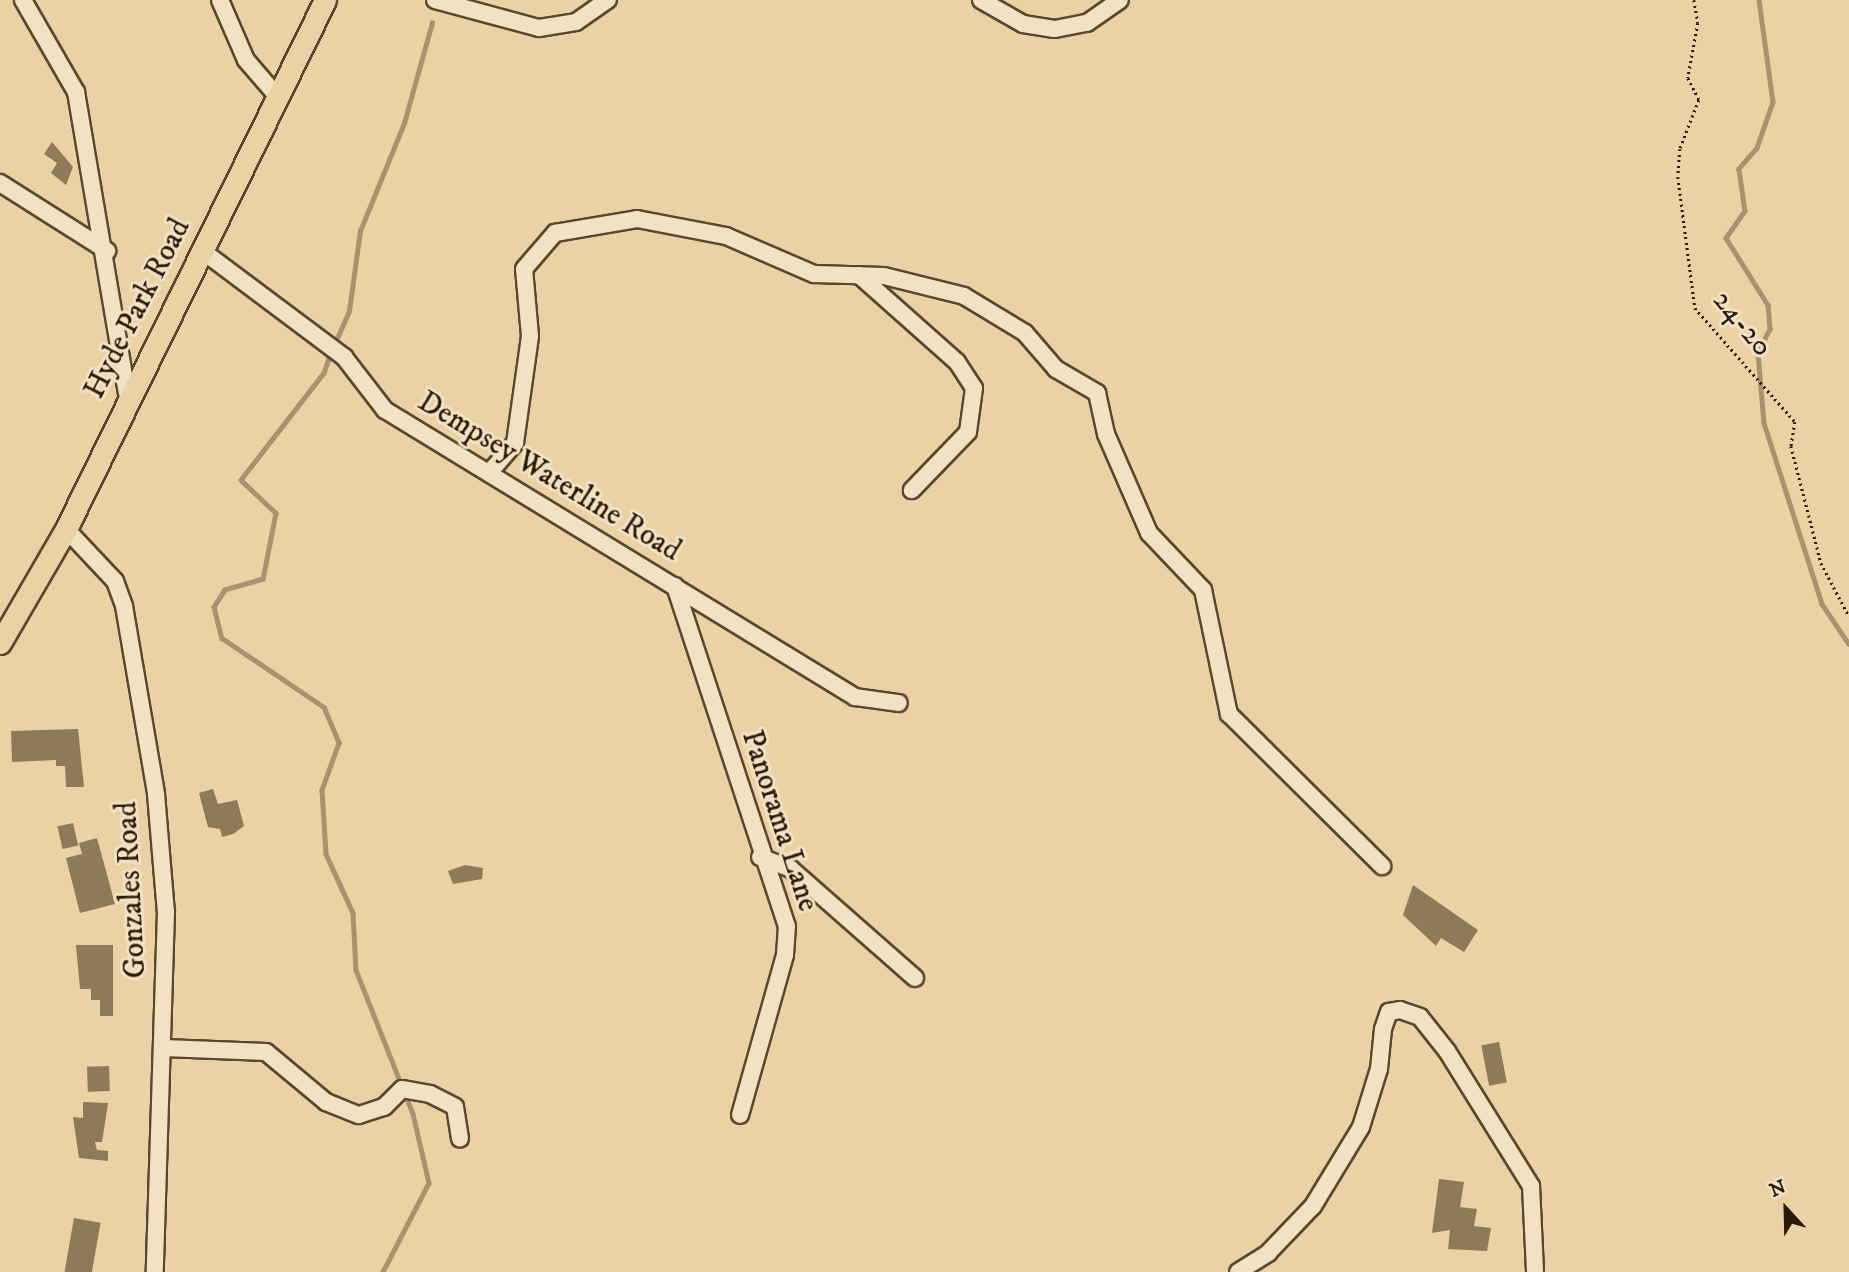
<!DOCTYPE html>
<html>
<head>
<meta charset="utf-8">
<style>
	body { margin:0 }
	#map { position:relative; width:1849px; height:1272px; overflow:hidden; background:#ebd1a3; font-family:"IM FELL DW Pica",serif }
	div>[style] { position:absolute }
	.stream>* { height:4.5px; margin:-2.25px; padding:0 2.25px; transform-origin:2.25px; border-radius:2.25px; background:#a9926f }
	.building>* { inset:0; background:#8e7959; transform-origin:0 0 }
	.path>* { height:2.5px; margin-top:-1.25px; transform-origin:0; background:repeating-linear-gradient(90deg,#2a1909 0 2px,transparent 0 5.5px) }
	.roads { filter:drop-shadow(2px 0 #5a4730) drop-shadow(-2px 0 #5a4730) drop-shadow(0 2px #5a4730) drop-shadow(0 -2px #5a4730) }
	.minor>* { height:16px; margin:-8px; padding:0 8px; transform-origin:8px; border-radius:8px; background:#f2e1c3 }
	.major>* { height:21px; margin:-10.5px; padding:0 10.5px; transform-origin:10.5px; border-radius:10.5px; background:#ebd1a3 }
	span { translate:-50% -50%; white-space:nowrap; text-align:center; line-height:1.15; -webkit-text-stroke:6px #f2e1c3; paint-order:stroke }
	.street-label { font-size:30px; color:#2a1909 }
	.north { position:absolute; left:1751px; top:1174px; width:70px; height:70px; -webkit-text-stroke:5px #f2e1c3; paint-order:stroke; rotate:338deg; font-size:19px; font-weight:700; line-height:28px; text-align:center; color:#2a1909 }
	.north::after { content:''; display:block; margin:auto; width:24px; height:32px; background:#2a1909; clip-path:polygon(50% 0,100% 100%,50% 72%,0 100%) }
</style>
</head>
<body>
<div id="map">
	<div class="stream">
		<div style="left:1759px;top:0;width:103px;rotate:82.2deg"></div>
		<div style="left:1773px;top:102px;width:49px;rotate:109.2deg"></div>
		<div style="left:1757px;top:148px;width:28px;rotate:131deg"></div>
		<div style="left:1739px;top:169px;width:42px;rotate:81.9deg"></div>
		<div style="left:1745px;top:211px;width:33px;rotate:125deg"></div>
		<div style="left:1726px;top:238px;width:79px;rotate:57.9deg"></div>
		<div style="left:1768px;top:305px;width:24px;rotate:85deg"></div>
		<div style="left:1770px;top:329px;width:27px;rotate:117deg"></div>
		<div style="left:1758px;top:353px;width:70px;rotate:85.1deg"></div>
		<div style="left:1764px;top:423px;width:190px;rotate:72.2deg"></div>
		<div style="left:1822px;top:604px;width:48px;rotate:56deg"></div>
		<div style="left:334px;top:345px;width:37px;rotate:-66deg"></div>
		<div style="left:349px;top:311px;width:81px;rotate:-82.2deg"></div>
		<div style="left:360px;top:231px;width:117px;rotate:-67.8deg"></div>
		<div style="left:404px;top:123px;width:104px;rotate:-74.4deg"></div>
		<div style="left:331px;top:353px;width:21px;rotate:109deg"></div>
		<div style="left:324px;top:373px;width:135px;rotate:127.8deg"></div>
		<div style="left:241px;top:480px;width:48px;rotate:43.3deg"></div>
		<div style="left:276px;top:513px;width:67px;rotate:101.1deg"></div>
		<div style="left:263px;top:579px;width:40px;rotate:164deg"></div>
		<div style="left:225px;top:590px;width:20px;rotate:123deg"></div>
		<div style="left:214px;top:607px;width:32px;rotate:76deg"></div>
		<div style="left:222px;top:638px;width:123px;rotate:34.1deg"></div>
		<div style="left:324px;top:707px;width:39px;rotate:67deg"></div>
		<div style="left:339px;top:743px;width:50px;rotate:109.9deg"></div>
		<div style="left:322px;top:790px;width:64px;rotate:86.4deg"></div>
		<div style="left:326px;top:854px;width:65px;rotate:65.4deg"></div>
		<div style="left:353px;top:913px;width:57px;rotate:87deg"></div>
		<div style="left:356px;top:970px;width:155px;rotate:68.4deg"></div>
		<div style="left:413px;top:1114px;width:71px;rotate:76.9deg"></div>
		<div style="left:429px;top:1183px;width:100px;rotate:117.3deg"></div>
	</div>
	<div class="building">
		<div style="clip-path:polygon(52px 142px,73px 167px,66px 185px,51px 173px,57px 163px,44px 154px)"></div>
		<div style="clip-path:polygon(78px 729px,84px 787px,66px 787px,65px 766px,56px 766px,56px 760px,12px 762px,11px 731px)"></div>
		<div style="clip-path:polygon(213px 789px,218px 804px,237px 800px,244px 826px,233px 834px,222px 837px,220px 829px,208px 827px,199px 793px)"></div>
		<div style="left:73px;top:823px;width:23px;height:16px;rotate:77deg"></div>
		<div style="clip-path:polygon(97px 838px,115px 904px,80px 913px,66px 858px,82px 854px,79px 843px)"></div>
		<div style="clip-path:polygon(465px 865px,483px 868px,482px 879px,453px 884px,448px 871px)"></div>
		<div style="clip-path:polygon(1413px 885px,1478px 930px,1464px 952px,1441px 938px,1436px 946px,1403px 915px)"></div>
		<div style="clip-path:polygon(76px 945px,113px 945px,113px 1016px,100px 1016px,100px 1000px,91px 1000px,91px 989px,80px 989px)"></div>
		<div style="left:1499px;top:1042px;width:41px;height:18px;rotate:79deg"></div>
		<div style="left:109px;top:1066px;width:25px;height:22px;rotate:88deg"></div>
		<div style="clip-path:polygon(83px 1102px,108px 1103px,102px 1142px,95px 1142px,97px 1150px,108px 1151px,108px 1161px,79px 1158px,73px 1117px,83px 1118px)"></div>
		<div style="clip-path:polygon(1439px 1179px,1464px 1182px,1460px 1207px,1477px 1209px,1474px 1226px,1491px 1228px,1487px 1251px,1448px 1249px,1450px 1230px,1432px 1233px)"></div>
		<div style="left:74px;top:1218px;width:27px;height:55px;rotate:10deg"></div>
	</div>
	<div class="path">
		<div style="left:1694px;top:0;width:23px;rotate:80deg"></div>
		<div style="left:1698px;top:23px;width:56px;rotate:100.3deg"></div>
		<div style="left:1688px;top:78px;width:25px;rotate:63deg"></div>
		<div style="left:1699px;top:100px;width:53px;rotate:111.2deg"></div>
		<div style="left:1680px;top:149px;width:28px;rotate:94deg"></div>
		<div style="left:1678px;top:177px;width:132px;rotate:82.6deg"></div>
		<div style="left:1695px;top:308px;width:152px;rotate:48.7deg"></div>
		<div style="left:1795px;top:422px;width:24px;rotate:99deg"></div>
		<div style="left:1791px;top:446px;width:121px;rotate:75.6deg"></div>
		<div style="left:1821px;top:563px;width:60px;rotate:62.2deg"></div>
	</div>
	<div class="roads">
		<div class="minor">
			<div style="left:23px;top:0;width:106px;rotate:60.1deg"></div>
			<div style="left:76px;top:92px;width:305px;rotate:80.4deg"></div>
			<div style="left:220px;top:0;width:65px;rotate:66.6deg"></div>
			<div style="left:246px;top:60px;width:48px;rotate:49.3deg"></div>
			<div style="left:435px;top:0;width:108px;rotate:15.1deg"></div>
			<div style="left:539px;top:28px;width:37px;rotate:-9deg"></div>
			<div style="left:576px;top:22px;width:39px;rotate:-35deg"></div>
			<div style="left:981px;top:0;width:48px;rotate:29.7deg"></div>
			<div style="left:1023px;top:24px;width:32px;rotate:9deg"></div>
			<div style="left:1055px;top:29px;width:33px;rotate:-11deg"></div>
			<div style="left:1087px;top:23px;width:40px;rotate:-34.9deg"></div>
			<div style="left:0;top:183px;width:127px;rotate:32.4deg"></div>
			<div style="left:201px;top:250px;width:179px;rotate:36.8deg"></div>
			<div style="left:344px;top:357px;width:67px;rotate:52.3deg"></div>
			<div style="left:385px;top:410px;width:551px;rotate:31.41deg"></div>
			<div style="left:855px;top:697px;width:44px;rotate:7.8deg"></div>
			<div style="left:859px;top:275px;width:131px;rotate:41.6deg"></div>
			<div style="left:957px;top:362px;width:31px;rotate:57deg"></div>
			<div style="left:974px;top:388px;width:44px;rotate:97.8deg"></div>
			<div style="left:968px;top:432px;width:81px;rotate:134deg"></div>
			<div style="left:489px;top:473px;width:40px;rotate:-49deg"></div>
			<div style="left:515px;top:443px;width:108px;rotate:-82deg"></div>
			<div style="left:530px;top:336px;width:67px;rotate:-95.1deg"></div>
			<div style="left:524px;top:269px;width:48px;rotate:-49.3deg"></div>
			<div style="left:555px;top:233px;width:83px;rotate:-9.7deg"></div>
			<div style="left:637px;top:219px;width:91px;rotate:10.8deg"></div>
			<div style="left:726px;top:236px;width:96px;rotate:23.4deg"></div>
			<div style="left:814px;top:274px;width:70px;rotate:1.6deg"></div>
			<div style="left:884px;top:276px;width:82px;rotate:14deg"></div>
			<div style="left:964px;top:296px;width:71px;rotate:31.2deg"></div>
			<div style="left:1025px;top:333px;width:48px;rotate:49.3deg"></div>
			<div style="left:1056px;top:369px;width:48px;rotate:30.3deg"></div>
			<div style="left:1097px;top:393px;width:42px;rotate:77.6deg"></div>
			<div style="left:1106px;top:434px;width:108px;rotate:66.5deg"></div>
			<div style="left:1149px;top:533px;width:79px;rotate:46.5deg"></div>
			<div style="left:1203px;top:590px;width:127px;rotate:78.2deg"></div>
			<div style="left:1229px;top:714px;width:216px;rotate:44.8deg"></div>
			<div style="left:66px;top:529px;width:71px;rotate:46.7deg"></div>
			<div style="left:115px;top:581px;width:27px;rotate:70deg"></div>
			<div style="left:124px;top:606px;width:191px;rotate:80.3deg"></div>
			<div style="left:156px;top:794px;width:118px;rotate:85.2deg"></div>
			<div style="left:166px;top:912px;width:360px;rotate:91.8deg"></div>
			<div style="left:675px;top:586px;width:358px;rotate:71.8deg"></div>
			<div style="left:787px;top:926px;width:29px;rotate:94deg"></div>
			<div style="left:785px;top:955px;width:166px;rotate:105.7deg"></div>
			<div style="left:760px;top:857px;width:33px;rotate:21deg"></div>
			<div style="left:791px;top:869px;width:165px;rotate:41.3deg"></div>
			<div style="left:164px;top:1048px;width:102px;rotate:2.2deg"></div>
			<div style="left:266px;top:1052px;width:78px;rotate:39.8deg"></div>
			<div style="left:326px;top:1102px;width:35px;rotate:22deg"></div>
			<div style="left:359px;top:1115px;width:26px;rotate:-18deg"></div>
			<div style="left:384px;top:1107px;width:25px;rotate:-45deg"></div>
			<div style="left:402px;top:1089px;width:28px;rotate:10deg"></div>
			<div style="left:430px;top:1094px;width:28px;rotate:27deg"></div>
			<div style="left:455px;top:1107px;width:32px;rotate:81deg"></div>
			<div style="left:1238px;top:1272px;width:36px;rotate:-32deg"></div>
			<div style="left:1268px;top:1253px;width:65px;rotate:-46.2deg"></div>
			<div style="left:1313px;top:1206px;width:92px;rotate:-58.7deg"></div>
			<div style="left:1361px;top:1127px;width:61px;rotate:-72.8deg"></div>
			<div style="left:1379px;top:1069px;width:40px;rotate:-84.3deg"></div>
			<div style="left:1383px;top:1029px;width:18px;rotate:-71deg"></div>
			<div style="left:1389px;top:1012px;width:11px;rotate:-10deg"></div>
			<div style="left:1400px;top:1010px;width:21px;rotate:19deg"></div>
			<div style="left:1420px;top:1017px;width:43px;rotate:51.5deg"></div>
			<div style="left:1447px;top:1051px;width:159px;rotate:58.1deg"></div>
			<div style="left:1531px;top:1186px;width:86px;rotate:87.3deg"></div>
		</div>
		<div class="major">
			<div style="left:0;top:643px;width:132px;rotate:-59.9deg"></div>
			<div style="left:66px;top:529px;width:589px;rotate:-63.91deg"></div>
		</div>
	</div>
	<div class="street-label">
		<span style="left:138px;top:309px;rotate:-63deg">Hyde Park Road</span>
		<span style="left:1742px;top:324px;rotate:51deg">24-20</span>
		<span style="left:549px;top:477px;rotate:31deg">Dempsey Waterline Road</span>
		<span style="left:779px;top:821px;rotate:72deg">Panorama Lane</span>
		<span style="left:132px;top:890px;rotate:-93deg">Gonzales Road</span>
	</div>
	<div class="north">N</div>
</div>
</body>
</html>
